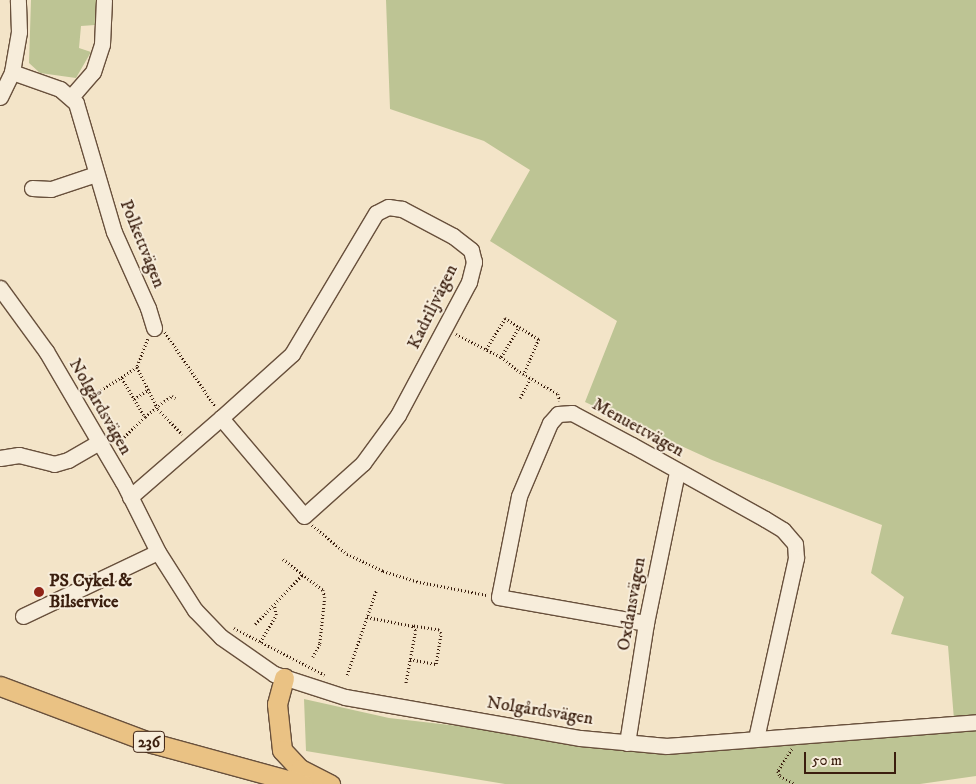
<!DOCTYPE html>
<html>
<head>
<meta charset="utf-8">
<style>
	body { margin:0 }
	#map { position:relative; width:976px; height:784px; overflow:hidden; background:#f3e4c8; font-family:"IM FELL DW Pica",serif }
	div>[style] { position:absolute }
	.green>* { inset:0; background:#bdc494 }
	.path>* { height:2.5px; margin-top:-1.25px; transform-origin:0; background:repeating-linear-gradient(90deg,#3a1e0e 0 1px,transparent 0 3.5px) }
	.roads { filter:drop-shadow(1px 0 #68503c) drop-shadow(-1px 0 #68503c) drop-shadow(0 1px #68503c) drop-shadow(0 -1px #68503c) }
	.minor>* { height:15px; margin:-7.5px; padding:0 7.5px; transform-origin:7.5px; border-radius:7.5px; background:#f7eddb }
	.major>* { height:19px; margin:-9.5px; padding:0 9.5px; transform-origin:9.5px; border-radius:9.5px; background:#eac284 }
	.dots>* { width:14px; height:14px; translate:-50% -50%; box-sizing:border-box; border:2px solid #f7eddb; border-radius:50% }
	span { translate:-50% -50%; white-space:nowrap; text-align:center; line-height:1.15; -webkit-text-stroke:4px #f7eddb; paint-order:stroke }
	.shield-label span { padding:1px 4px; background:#f7eddb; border:1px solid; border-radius:4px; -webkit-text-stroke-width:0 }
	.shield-label { font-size:16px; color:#3a1e0e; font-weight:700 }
	.street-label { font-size:18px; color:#3a1e0e }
	.poi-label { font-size:18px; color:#3a1e0e; font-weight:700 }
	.left { translate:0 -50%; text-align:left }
	.scale { position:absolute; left:804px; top:752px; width:92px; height:22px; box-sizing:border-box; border:2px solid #3a1e0e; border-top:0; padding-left:6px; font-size:15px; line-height:18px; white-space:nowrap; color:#3a1e0e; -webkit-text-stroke:4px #f7eddb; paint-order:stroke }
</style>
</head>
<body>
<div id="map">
	<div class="green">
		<div style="clip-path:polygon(31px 0,97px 0,95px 25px,81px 26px,79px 48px,91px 52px,76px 78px,40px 73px,29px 63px)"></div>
		<div style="clip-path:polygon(386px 0,976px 0,976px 776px,920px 784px,505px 784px,306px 751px,304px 699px,389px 718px,648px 748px,955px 732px,948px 646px,891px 634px,904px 597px,871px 573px,882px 525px,712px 460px,585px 402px,617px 321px,490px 241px,530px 170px,484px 141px,390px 109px)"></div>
	</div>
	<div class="path">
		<div style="left:165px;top:332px;width:89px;rotate:56deg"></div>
		<div style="left:456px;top:334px;width:51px;rotate:27.1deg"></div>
		<div style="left:501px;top:357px;width:21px;rotate:39deg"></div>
		<div style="left:517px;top:370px;width:48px;rotate:30.3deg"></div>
		<div style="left:558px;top:394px;width:7px;rotate:74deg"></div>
		<div style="left:148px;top:339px;width:30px;rotate:111deg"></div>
		<div style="left:137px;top:367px;width:47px;rotate:63.4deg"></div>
		<div style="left:158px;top:409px;width:35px;rotate:46deg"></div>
		<div style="left:486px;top:349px;width:36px;rotate:-58deg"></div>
		<div style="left:505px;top:318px;width:40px;rotate:32deg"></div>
		<div style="left:539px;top:339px;width:39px;rotate:113deg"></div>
		<div style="left:501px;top:357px;width:35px;rotate:-59deg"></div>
		<div style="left:122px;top:378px;width:45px;rotate:59.5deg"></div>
		<div style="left:145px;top:417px;width:25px;rotate:-40deg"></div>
		<div style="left:164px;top:401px;width:9px;rotate:-32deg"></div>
		<div style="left:172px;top:396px;width:4px;rotate:27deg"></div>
		<div style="left:89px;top:398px;width:57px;rotate:-32.9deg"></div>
		<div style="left:520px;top:398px;width:21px;rotate:-62deg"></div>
		<div style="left:134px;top:399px;width:18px;rotate:-34deg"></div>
		<div style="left:124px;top:437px;width:29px;rotate:-44deg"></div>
		<div style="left:312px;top:525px;width:45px;rotate:39.6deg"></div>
		<div style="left:347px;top:554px;width:40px;rotate:25deg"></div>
		<div style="left:383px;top:571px;width:39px;rotate:17deg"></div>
		<div style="left:420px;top:582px;width:68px;rotate:11deg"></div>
		<div style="left:283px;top:559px;width:51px;rotate:37.8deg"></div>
		<div style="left:323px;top:590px;width:7px;rotate:74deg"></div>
		<div style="left:325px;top:597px;width:47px;rotate:96.1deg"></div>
		<div style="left:320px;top:644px;width:15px;rotate:118deg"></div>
		<div style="left:367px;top:617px;width:47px;rotate:11.1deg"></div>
		<div style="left:413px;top:626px;width:5px;rotate:53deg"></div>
		<div style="left:416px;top:630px;width:55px;rotate:100.5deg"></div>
		<div style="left:255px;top:624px;width:69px;rotate:-46.2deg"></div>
		<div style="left:234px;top:628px;width:102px;rotate:27.3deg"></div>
		<div style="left:260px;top:642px;width:31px;rotate:-59deg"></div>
		<div style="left:276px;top:615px;width:10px;rotate:-101deg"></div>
		<div style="left:410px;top:659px;width:26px;rotate:11deg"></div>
		<div style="left:436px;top:664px;width:31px;rotate:-81deg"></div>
		<div style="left:441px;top:633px;width:4px;rotate:-124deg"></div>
		<div style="left:439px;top:630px;width:26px;rotate:-171deg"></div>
		<div style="left:347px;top:675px;width:89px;rotate:-71deg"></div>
		<div style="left:792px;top:749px;width:26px;rotate:122deg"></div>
		<div style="left:778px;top:771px;width:5px;rotate:68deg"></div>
		<div style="left:780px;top:776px;width:17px;rotate:28deg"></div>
	</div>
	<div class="roads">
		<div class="minor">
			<div style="left:12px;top:72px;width:51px;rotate:19.5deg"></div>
			<div style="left:60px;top:89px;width:21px;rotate:41deg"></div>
			<div style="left:76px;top:103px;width:134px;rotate:73.6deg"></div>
			<div style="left:114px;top:232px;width:83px;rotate:65.9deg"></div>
			<div style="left:148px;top:308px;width:21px;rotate:73deg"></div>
			<div style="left:0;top:97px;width:28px;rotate:-64deg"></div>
			<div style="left:12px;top:72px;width:41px;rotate:-80.1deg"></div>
			<div style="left:19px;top:32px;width:32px;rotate:-92deg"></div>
			<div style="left:71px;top:97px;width:33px;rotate:-49deg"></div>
			<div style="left:93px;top:72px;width:29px;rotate:-72deg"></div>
			<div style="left:102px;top:44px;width:44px;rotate:-87.4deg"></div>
			<div style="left:32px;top:188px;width:19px;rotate:3deg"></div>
			<div style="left:51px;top:189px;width:47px;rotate:-18.4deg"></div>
			<div style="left:0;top:288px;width:78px;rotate:53.9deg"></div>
			<div style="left:46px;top:351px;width:152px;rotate:59.6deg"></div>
			<div style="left:123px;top:482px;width:78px;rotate:63.4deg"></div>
			<div style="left:158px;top:552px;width:69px;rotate:57.5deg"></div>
			<div style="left:195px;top:610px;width:37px;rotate:46deg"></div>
			<div style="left:221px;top:637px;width:65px;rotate:34.9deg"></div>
			<div style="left:274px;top:674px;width:75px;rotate:17.9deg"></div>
			<div style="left:345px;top:697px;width:239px;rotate:9.9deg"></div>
			<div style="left:580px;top:738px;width:87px;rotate:5.3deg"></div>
			<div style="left:667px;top:746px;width:310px;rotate:-4.4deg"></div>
			<div style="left:0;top:458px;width:19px;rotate:-9deg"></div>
			<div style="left:19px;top:455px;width:36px;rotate:14deg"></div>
			<div style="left:54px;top:464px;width:15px;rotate:-16deg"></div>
			<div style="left:68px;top:460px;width:36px;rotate:-30deg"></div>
			<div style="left:130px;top:497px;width:121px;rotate:-41deg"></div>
			<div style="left:221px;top:418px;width:128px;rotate:49.7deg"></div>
			<div style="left:304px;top:516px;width:79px;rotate:-41.9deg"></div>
			<div style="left:363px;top:463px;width:59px;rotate:-53.9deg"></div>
			<div style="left:398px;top:415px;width:151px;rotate:-61.9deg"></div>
			<div style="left:469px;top:282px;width:21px;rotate:-76deg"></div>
			<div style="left:474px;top:262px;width:12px;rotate:-104deg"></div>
			<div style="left:471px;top:250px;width:23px;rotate:-142deg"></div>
			<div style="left:453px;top:236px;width:58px;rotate:-152.1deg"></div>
			<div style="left:402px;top:209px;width:14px;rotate:-172deg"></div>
			<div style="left:388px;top:207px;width:13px;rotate:153deg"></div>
			<div style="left:376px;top:213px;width:164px;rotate:120.8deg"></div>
			<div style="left:292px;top:354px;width:96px;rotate:138deg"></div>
			<div style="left:23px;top:616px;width:149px;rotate:-25.4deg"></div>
			<div style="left:646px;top:623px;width:149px;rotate:-170deg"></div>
			<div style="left:499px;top:597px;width:103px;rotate:-78.8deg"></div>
			<div style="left:519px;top:496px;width:79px;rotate:-67deg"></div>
			<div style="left:550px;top:423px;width:12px;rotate:-48deg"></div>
			<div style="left:558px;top:414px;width:14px;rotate:-4deg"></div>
			<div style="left:572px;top:413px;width:68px;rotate:28.1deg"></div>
			<div style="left:632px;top:445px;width:152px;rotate:29.1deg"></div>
			<div style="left:765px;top:519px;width:21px;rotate:31deg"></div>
			<div style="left:783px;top:530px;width:18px;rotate:49deg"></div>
			<div style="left:795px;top:544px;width:14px;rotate:86deg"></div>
			<div style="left:796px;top:558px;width:184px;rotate:102.5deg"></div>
			<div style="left:627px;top:743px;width:121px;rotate:-81deg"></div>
			<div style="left:646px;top:623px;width:154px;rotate:-78.4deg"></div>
		</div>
		<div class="major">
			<div style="left:284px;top:678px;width:27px;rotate:105deg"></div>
			<div style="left:277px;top:704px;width:46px;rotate:83.8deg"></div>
			<div style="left:282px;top:750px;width:26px;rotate:47deg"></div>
			<div style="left:300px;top:769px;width:34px;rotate:27deg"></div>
			<div style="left:0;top:686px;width:162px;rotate:20.6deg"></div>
			<div style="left:152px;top:743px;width:156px;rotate:15.3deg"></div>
		</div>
	</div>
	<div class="dots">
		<div style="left:39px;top:592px;background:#8f2418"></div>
	</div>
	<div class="shield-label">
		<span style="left:149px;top:742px">236</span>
	</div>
	<div class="street-label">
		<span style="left:142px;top:244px;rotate:68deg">Polkettvägen</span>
		<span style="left:433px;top:307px;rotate:-64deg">Kadriljvägen</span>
		<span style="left:100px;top:407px;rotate:60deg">Nolgårdsvägen</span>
		<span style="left:638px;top:428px;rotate:29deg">Menuettvägen</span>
		<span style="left:632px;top:604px;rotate:-80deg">Oxdansvägen</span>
		<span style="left:540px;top:711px;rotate:9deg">Nolgårdsvägen</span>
	</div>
	<div class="poi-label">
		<span class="left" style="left:49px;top:592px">PS Cykel &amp;<br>Bilservice</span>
	</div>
	<div class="scale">50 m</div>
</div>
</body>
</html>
